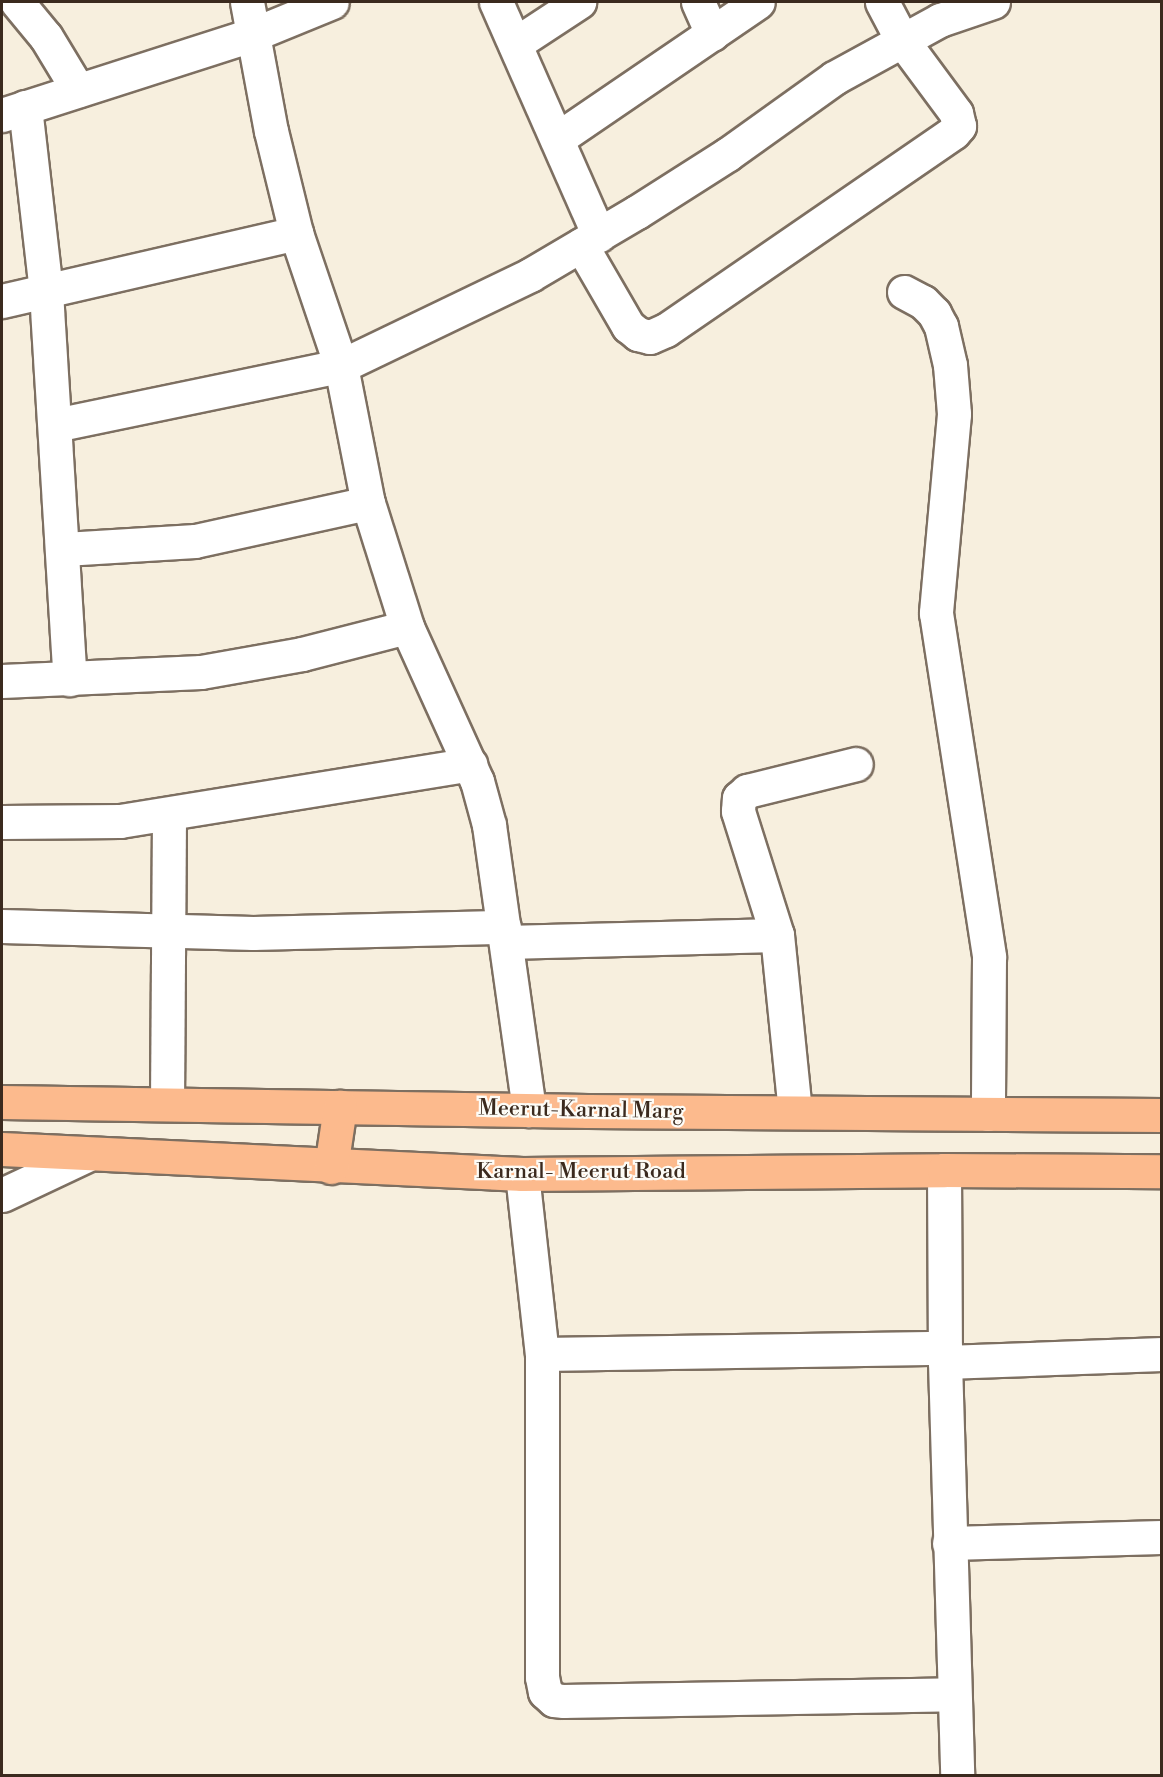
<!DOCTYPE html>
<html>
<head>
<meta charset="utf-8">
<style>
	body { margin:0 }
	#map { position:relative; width:1163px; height:1777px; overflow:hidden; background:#f7efde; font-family:"Libre Bodoni",serif }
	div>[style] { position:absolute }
	.roads { filter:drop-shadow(2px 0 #7d6f61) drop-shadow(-2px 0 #7d6f61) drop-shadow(0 2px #7d6f61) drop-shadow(0 -2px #7d6f61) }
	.minor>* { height:33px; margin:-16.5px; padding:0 16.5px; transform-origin:16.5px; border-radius:16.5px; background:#fff }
	.highway>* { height:33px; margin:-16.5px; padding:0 16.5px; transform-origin:16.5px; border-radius:16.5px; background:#fcba8d }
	span { translate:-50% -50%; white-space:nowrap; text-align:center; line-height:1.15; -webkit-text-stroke:4.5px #fdfcf7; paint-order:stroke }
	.street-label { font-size:22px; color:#3b2a1e }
	.frame { position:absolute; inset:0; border:3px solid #3b2a1e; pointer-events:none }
</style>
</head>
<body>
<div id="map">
	<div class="roads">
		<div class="minor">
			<div style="left:17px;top:2px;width:45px;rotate:50.4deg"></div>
			<div style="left:46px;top:37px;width:62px;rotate:58.9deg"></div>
			<div style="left:247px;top:2px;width:131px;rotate:79.5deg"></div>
			<div style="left:271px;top:131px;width:105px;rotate:76.2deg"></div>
			<div style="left:296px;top:233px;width:140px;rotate:71.3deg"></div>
			<div style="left:341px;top:366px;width:140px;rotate:78.9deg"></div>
			<div style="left:368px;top:503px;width:130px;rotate:72.5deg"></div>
			<div style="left:407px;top:627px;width:169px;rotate:65.6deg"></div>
			<div style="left:477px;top:781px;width:46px;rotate:74.7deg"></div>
			<div style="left:489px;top:825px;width:288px;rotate:82deg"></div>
			<div style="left:496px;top:2px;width:255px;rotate:66.2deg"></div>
			<div style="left:698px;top:2px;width:35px;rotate:66deg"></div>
			<div style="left:515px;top:44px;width:77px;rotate:-33.3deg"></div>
			<div style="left:25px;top:107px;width:186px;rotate:83.5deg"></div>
			<div style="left:46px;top:292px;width:388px;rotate:86.5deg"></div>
			<div style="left:2px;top:115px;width:265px;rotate:-17.8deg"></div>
			<div style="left:254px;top:34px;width:84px;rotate:-22.3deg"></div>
			<div style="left:557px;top:139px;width:243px;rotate:-34.3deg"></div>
			<div style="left:581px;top:245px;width:94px;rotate:59.9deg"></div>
			<div style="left:628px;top:326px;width:13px;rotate:39deg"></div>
			<div style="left:638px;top:334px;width:12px;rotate:14deg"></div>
			<div style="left:650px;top:337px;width:17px;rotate:-24deg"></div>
			<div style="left:666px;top:330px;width:349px;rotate:-34.5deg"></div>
			<div style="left:954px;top:132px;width:8px;rotate:-50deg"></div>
			<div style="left:959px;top:126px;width:13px;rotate:-103deg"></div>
			<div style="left:956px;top:113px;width:91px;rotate:-126.5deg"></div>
			<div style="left:902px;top:40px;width:43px;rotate:-117.8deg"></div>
			<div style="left:904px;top:292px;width:21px;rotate:28deg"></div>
			<div style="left:923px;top:302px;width:16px;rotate:45deg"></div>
			<div style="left:934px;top:313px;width:15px;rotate:62deg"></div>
			<div style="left:941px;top:326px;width:40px;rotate:77deg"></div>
			<div style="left:950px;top:365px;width:49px;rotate:85.3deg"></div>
			<div style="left:954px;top:414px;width:200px;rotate:95.2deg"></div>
			<div style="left:936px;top:613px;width:348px;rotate:81.2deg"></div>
			<div style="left:989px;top:957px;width:157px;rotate:90.4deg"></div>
			<div style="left:2px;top:301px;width:302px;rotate:-13deg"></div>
			<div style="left:55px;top:425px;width:292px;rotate:-11.7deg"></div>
			<div style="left:341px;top:366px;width:210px;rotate:-25.7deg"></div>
			<div style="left:530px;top:275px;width:124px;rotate:-30.5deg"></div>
			<div style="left:637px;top:212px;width:108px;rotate:-32.5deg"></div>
			<div style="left:728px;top:154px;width:130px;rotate:-35.6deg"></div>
			<div style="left:834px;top:78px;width:121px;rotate:-28.7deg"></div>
			<div style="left:940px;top:20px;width:56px;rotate:-18.8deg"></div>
			<div style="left:64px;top:549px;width:131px;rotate:-3.5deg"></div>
			<div style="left:195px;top:541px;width:177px;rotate:-12.4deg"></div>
			<div style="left:2px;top:681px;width:199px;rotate:-2.6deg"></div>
			<div style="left:201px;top:672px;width:103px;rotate:-10.1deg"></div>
			<div style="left:302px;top:654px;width:108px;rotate:-14.4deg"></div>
			<div style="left:2px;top:822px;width:118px;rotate:-0.5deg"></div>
			<div style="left:120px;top:821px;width:355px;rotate:-9.2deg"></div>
			<div style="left:2px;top:926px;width:251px;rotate:1.6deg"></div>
			<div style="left:253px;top:933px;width:251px;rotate:-1.4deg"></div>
			<div style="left:506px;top:942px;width:271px;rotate:-1.5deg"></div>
			<div style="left:167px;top:1104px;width:290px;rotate:-89.6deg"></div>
			<div style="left:795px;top:1112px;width:178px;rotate:-95.8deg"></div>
			<div style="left:777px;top:935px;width:130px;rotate:-107.5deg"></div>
			<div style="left:738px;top:811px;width:13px;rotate:-86deg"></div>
			<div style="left:739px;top:798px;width:11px;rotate:-41deg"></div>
			<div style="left:747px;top:791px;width:112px;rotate:-13.9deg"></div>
			<div style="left:944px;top:1170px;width:192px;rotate:89.7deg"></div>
			<div style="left:945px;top:1362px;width:413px;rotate:88.3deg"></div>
			<div style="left:522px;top:1174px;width:181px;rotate:83.7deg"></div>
			<div style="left:542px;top:1354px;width:323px;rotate:90deg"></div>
			<div style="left:542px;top:1677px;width:15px;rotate:79deg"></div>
			<div style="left:545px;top:1692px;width:12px;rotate:42deg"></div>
			<div style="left:554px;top:1700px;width:10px;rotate:6deg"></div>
			<div style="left:564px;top:1701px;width:389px;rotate:-1deg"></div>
			<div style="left:2px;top:1195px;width:96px;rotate:-25.2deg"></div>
			<div style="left:542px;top:1354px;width:403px;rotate:-0.9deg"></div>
			<div style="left:945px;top:1362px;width:217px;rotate:-2.1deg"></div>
			<div style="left:949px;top:1543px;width:213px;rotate:-1.6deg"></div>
		</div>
		<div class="highway">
			<div style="left:2px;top:1102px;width:586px;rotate:0.88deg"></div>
			<div style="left:588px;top:1111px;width:574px;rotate:0.4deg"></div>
			<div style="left:2px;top:1149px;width:521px;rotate:2.75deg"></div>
			<div style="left:522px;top:1174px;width:422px;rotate:-0.5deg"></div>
			<div style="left:944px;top:1170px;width:218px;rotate:0.3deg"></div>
			<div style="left:331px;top:1167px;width:61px;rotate:-81.5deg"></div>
		</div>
	</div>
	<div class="street-label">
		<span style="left:581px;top:1110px;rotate:1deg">Meerut-Karnal Marg</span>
		<span style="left:581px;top:1172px">Karnal- Meerut Road</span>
	</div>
	<div class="frame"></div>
</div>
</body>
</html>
